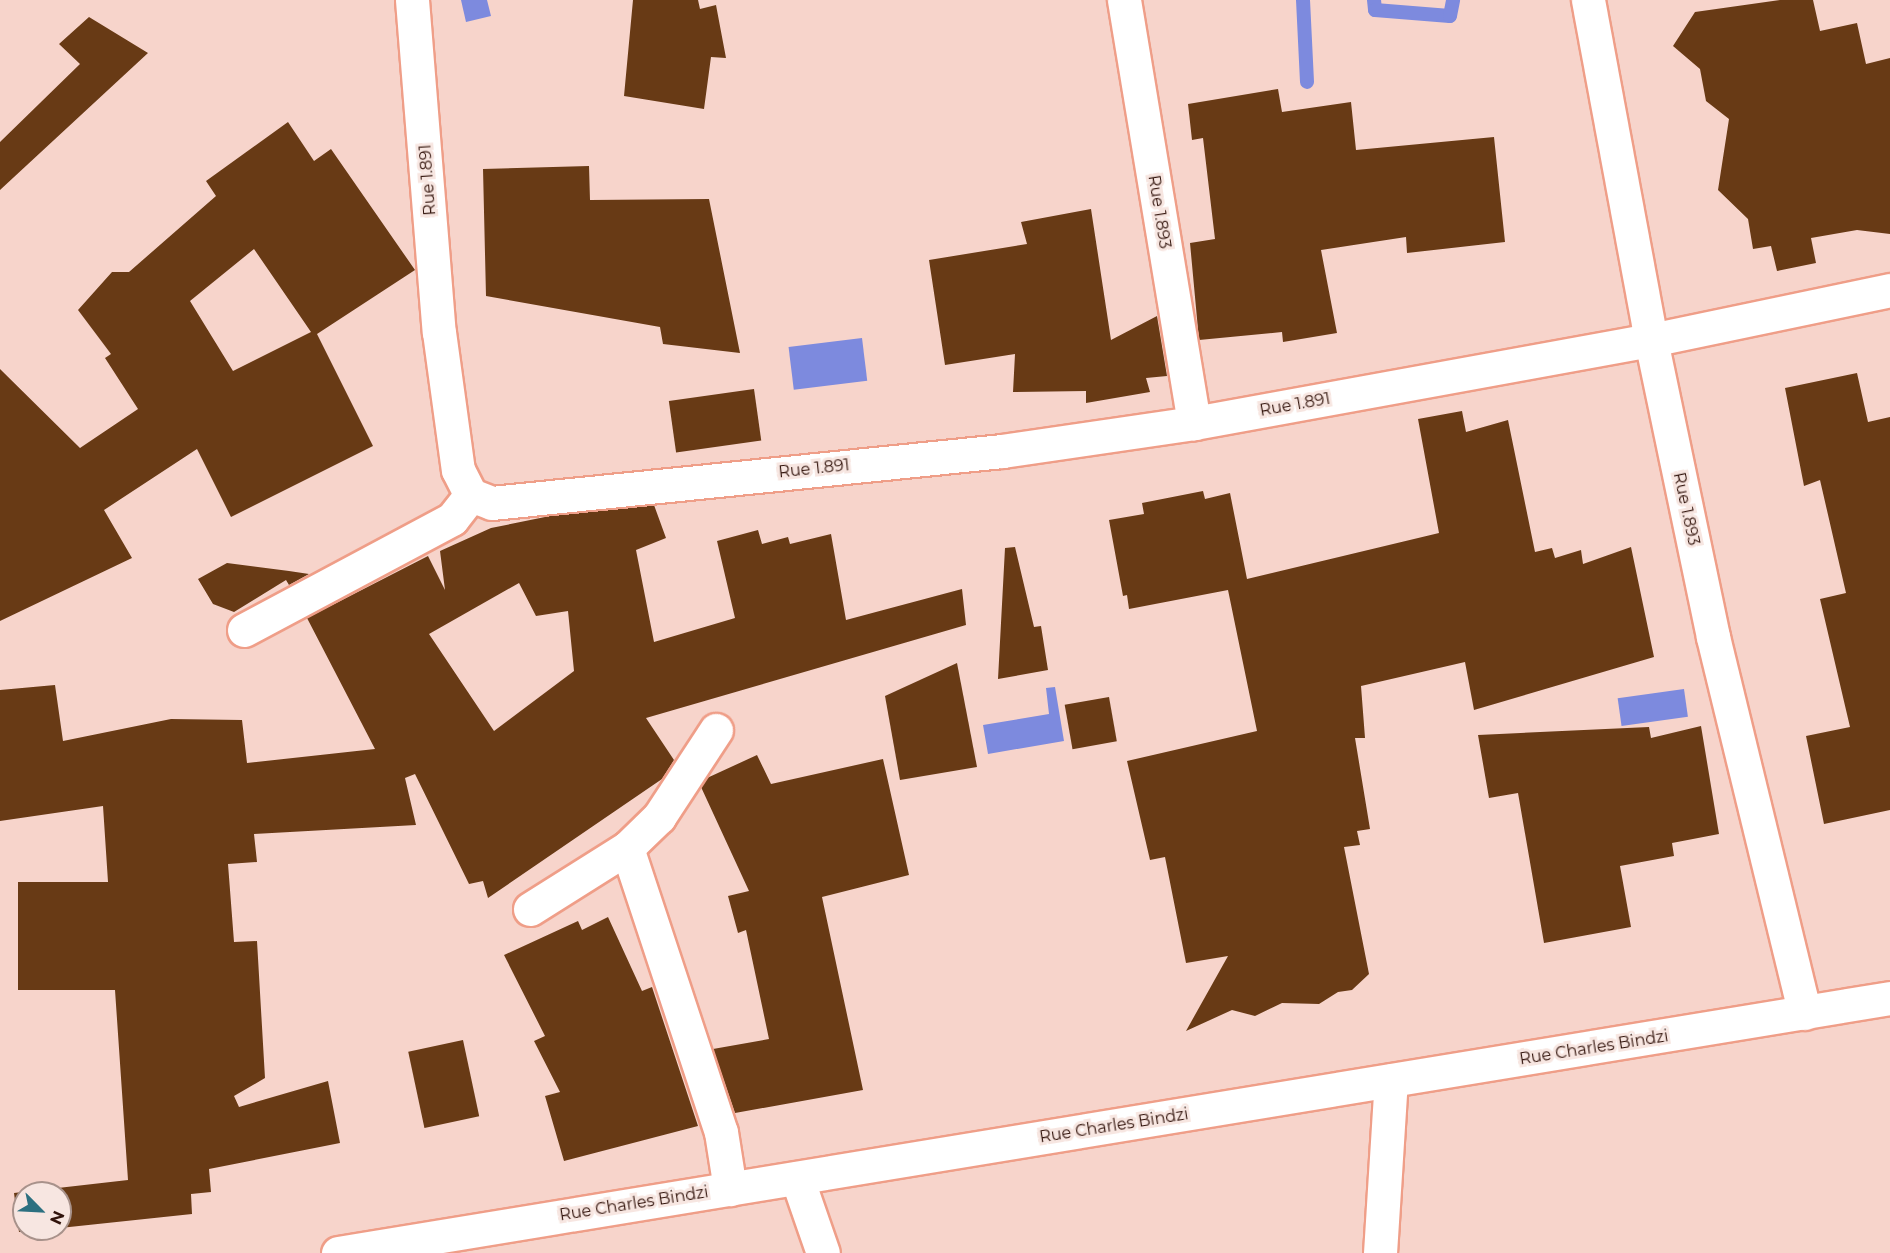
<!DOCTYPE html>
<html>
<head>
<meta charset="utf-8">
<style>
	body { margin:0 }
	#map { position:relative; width:1890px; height:1253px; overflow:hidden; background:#f7d4cb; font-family:Montserrat,sans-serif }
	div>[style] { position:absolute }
	.water>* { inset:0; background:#7d8ade; transform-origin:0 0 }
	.stream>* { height:14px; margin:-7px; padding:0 7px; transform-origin:7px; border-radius:7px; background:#7d8ade }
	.building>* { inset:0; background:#683a15; transform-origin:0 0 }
	.roads { filter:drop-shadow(2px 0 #ef9e88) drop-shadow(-2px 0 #ef9e88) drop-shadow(0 2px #ef9e88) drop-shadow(0 -2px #ef9e88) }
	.minor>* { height:33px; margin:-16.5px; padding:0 16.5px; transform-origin:16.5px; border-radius:16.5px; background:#fff }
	span { translate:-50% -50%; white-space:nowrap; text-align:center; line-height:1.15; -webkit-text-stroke:6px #f7e6e1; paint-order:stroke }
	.street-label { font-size:16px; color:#31130b }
	.north { position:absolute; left:12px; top:1181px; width:60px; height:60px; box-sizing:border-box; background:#f7e6e1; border:2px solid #a8928b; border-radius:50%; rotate:114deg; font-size:16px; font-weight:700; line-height:24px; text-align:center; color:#31130b }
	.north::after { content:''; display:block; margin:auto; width:21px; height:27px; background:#2c7080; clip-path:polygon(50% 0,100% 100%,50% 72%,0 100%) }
</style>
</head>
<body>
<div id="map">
	<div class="water">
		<div style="clip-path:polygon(461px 0,487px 0,491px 16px,466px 22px)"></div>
		<div style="left:862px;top:338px;width:43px;height:74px;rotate:83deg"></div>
		<div style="clip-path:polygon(1055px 687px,1064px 741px,988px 754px,983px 725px,1049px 714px,1046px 688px)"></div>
		<div style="left:1684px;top:689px;width:28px;height:67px;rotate:82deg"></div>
	</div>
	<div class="stream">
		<div style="left:1303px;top:0;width:82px;rotate:87.2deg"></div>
		<div style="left:1374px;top:0;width:10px;rotate:84deg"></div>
		<div style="left:1375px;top:10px;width:75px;rotate:4.6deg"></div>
		<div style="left:1450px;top:16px;width:16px;rotate:-79deg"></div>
	</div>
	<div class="building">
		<div style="clip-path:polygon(633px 0,698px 0,700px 9px,716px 5px,726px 58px,711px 57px,704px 109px,624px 96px)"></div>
		<div style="clip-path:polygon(1780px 0,1813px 0,1820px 31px,1857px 23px,1866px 64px,1890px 58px,1890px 234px,1857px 230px,1811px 238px,1816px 263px,1777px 271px,1771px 246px,1753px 249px,1748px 219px,1718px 190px,1729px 119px,1706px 101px,1700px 69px,1673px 46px,1695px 12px)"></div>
		<div style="clip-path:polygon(89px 17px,148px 53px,0 190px,0 142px,80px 64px,59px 44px)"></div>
		<div style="clip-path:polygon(1278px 89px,1282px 112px,1351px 102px,1356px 150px,1494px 137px,1505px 242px,1407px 253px,1406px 237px,1321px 250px,1337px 333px,1283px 342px,1282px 332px,1199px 340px,1190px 243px,1215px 239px,1203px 138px,1192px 140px,1188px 104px)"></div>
		<div style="clip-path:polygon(evenodd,288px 122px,314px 161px,331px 149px,415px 270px,317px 334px,373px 446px,231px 517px,197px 449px,104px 510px,132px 558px,0 621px,0 369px,80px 448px,138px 409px,105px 358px,111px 354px,78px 310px,112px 272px,129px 272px,216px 196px,206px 181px,288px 122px,254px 249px,311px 332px,233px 371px,190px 301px,254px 249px)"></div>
		<div style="clip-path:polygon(589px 166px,590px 200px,709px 199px,740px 353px,663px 344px,660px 327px,486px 296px,483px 169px)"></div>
		<div style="clip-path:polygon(1091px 209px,1111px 340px,1157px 316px,1167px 376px,1146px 378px,1150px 392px,1086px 403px,1086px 391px,1013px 392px,1015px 354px,945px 365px,929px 260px,1027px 244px,1021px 222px)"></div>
		<div style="clip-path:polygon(1857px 373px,1868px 422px,1890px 417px,1890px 810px,1824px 824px,1806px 736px,1850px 727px,1820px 599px,1846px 593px,1820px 480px,1804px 486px,1785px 388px)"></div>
		<div style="left:754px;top:389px;width:52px;height:86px;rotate:82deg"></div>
		<div style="clip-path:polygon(1462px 411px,1466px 432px,1508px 420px,1535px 552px,1552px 548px,1555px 558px,1581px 550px,1583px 564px,1631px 547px,1654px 657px,1474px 710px,1465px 662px,1361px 686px,1365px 738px,1355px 738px,1370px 829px,1357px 831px,1360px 845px,1344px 847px,1369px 974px,1352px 990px,1338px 992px,1319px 1004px,1282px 1003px,1255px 1016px,1232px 1010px,1186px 1031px,1228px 956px,1186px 963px,1165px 857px,1150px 860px,1127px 761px,1257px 731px,1228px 590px,1129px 609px,1127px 595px,1123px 596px,1109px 520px,1144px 514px,1142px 503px,1203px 491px,1205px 499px,1230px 493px,1247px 579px,1439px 533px,1418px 419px)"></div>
		<div style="clip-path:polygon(evenodd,654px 505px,666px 538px,636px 550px,654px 642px,735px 618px,717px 541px,758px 530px,762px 544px,788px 537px,790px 544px,831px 534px,846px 620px,962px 589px,966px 625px,646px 718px,674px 760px,662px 779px,488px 898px,483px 881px,469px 884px,415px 774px,405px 778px,416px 825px,254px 834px,257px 862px,228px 864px,234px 942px,257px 941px,265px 1078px,234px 1096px,239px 1107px,328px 1081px,340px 1143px,209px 1169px,211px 1192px,191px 1194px,192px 1214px,60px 1228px,60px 1193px,24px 1193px,24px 1229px,52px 1229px,19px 1232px,14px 1193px,128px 1180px,115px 990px,18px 990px,18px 882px,108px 882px,103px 806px,0 821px,0 690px,55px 685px,63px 741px,171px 719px,242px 720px,247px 763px,375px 749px,307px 618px,428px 556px,445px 590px,440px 551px,491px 528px,550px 516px,654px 505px,519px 583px,536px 616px,568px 611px,574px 671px,494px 731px,429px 634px,519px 583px)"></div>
		<div style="clip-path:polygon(1015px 547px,1034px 627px,1041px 626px,1048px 670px,998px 679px,1005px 548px)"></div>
		<div style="clip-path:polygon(227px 563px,289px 571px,309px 574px,289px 585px,286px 580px,234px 612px,213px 604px,198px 579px)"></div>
		<div style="clip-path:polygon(957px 663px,977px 767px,900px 780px,885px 696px)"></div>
		<div style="left:1109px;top:697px;width:45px;height:45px;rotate:80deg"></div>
		<div style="clip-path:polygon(1701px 726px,1719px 834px,1672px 843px,1674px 856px,1620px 866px,1631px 927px,1544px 943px,1518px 793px,1489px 798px,1478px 735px,1649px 727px,1651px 738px)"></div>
		<div style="clip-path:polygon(757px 755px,771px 784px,883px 759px,909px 875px,822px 897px,863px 1090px,735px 1113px,713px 1049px,769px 1039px,746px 930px,738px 933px,728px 896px,749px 891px,701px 787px,707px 778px)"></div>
		<div style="clip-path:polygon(608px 917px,642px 991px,652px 987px,698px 1126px,564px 1161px,545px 1096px,560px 1092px,534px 1041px,545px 1036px,504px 955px,578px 921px,582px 930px)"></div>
		<div style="left:463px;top:1040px;width:78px;height:56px;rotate:78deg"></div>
	</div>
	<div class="roads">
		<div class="minor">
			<div style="left:412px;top:0;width:333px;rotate:85.4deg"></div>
			<div style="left:439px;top:332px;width:139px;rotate:82.2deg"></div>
			<div style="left:458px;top:470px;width:28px;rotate:63deg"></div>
			<div style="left:471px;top:495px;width:22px;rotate:21deg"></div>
			<div style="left:492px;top:503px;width:513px;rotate:-5.82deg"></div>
			<div style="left:1002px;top:451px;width:194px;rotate:-8.3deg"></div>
			<div style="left:1194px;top:423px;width:464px;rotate:-10.3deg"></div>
			<div style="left:1651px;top:340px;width:244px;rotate:-11.8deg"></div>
			<div style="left:1124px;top:0;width:429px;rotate:80.6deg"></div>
			<div style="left:1588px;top:0;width:346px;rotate:79.5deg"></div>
			<div style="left:1651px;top:340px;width:303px;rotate:78.2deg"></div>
			<div style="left:1713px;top:637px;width:387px;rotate:76.3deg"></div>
			<div style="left:244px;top:630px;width:236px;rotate:-28.1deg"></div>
			<div style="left:452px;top:519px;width:31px;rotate:-52deg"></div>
			<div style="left:627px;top:848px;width:299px;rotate:71.7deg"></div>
			<div style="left:721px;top:1132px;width:58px;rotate:81deg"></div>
			<div style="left:530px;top:909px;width:115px;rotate:-32.2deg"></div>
			<div style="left:627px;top:848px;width:45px;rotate:-44.1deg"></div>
			<div style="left:659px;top:817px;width:104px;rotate:-56.8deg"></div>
			<div style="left:797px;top:1178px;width:79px;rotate:70.9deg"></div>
			<div style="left:338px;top:1253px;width:1573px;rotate:-9.33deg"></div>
			<div style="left:1380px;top:1253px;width:173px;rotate:-86.4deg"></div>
		</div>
	</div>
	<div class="street-label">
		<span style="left:428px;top:180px;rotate:-94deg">Rue 1.891</span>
		<span style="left:1159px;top:212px;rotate:81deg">Rue 1.893</span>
		<span style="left:1295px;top:405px;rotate:-10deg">Rue 1.891</span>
		<span style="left:814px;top:469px;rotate:-6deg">Rue 1.891</span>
		<span style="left:1686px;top:509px;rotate:78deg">Rue 1.893</span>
		<span style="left:1594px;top:1048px;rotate:-9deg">Rue Charles Bindzi</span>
		<span style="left:1114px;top:1126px;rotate:-9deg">Rue Charles Bindzi</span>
		<span style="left:634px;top:1204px;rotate:-9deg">Rue Charles Bindzi</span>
	</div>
	<div class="north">N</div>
</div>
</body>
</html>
